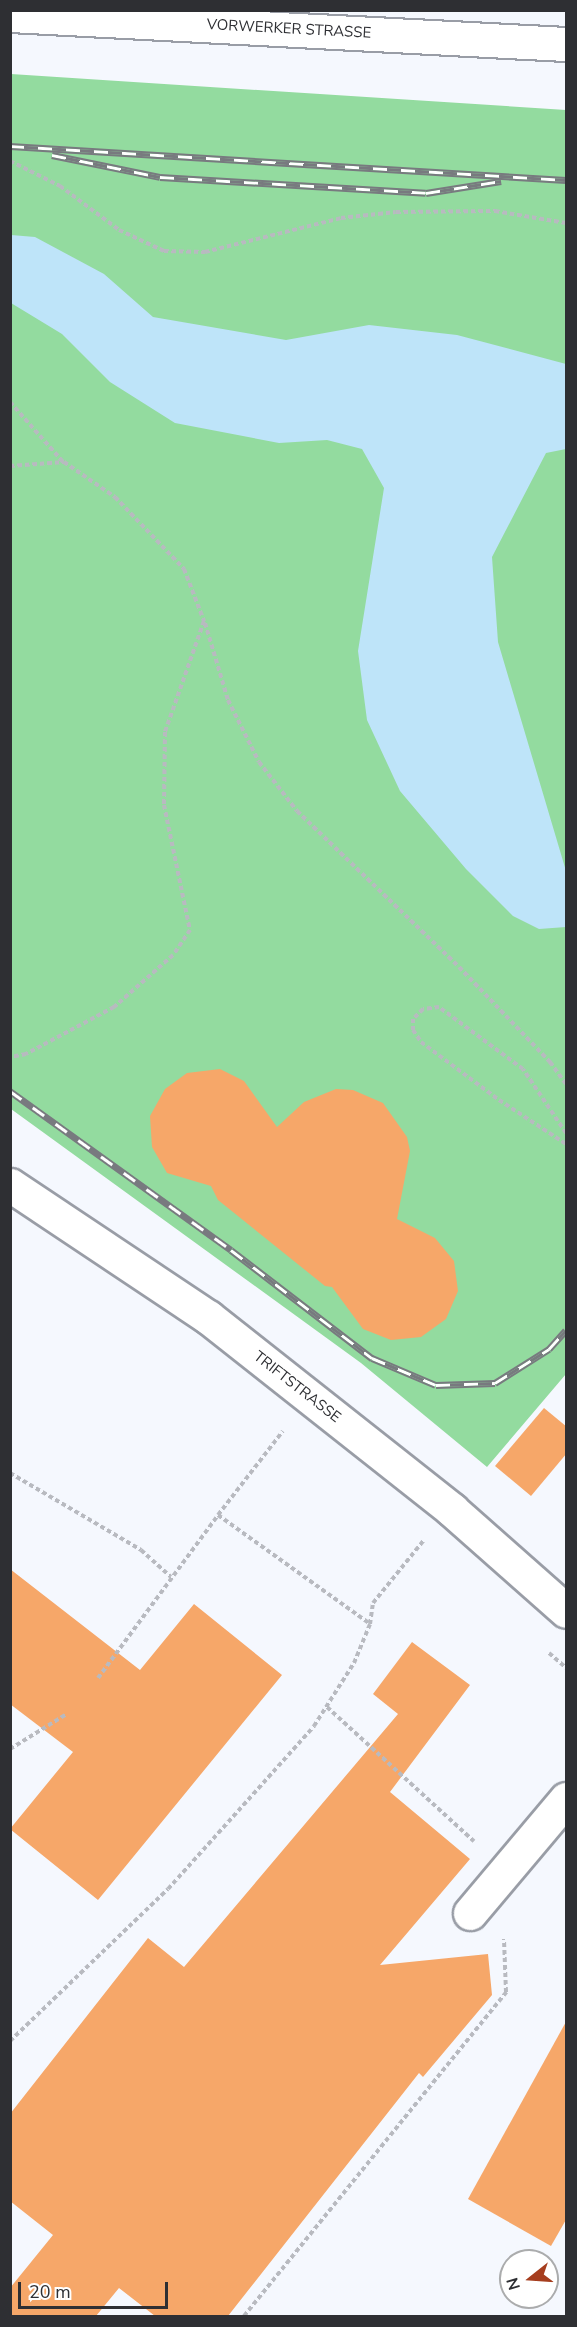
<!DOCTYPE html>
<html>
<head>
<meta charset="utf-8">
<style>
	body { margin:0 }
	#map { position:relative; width:577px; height:2327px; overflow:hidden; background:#f5f8fe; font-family:"Nunito Sans",sans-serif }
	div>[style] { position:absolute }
	.green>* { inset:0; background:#93db9f }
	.water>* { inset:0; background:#bee4f9 }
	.building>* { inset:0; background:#f6a769 }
	.path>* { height:4px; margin-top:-2px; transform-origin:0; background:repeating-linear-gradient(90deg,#b8bac0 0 4.5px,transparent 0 7.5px) }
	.roads { filter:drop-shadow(2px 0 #999da6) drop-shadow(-2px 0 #999da6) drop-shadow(0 2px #999da6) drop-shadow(0 -2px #999da6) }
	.minor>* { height:33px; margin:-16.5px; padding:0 16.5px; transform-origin:16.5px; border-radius:16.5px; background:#fff }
	.rail>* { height:7px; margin-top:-3.5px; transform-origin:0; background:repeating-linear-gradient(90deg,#fff 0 14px,#787a7f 0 28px); box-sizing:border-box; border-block:2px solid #787a7f }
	span { translate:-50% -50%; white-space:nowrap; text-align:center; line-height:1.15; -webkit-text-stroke:5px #fff; paint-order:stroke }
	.street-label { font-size:15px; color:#2e2f33 }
	.frame { position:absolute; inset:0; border:12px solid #2e2f33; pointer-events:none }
	.north { position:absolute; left:499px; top:2249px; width:60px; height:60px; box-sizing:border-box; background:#fff; border:2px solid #abacad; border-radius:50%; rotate:253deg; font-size:16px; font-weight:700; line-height:24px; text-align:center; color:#2e2f33 }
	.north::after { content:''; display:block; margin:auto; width:21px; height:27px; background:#a63e1f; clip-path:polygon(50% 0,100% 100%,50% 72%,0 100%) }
	.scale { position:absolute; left:18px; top:2282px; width:150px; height:27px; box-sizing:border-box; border:3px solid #2e2f33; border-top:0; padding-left:8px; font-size:18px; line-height:21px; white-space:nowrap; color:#2e2f33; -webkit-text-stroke:4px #fff; paint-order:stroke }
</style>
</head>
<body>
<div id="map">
	<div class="green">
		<div style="clip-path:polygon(11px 74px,566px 110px,566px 1374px,487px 1467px,361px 1363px,11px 1109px)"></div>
	</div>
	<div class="water">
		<div style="clip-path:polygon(11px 235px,35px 237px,104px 274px,153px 317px,286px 340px,369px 325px,457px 335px,566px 364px,566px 449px,546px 453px,492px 557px,498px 642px,566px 871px,566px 927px,539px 929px,513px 916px,466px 869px,400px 791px,367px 720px,358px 651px,384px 488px,362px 449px,327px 440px,279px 443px,175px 423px,110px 382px,62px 334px,11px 303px)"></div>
	</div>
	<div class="building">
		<div style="clip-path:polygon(220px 1069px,244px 1081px,277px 1127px,304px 1102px,336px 1089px,353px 1090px,383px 1103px,407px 1137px,410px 1151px,397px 1219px,435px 1238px,454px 1261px,458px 1291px,446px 1319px,421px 1337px,391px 1340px,363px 1329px,332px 1287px,325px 1286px,218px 1200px,211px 1186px,167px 1173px,152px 1147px,150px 1116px,165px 1089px,187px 1073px)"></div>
		<div style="clip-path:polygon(544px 1408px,567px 1427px,567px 1453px,531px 1496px,495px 1466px)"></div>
		<div style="clip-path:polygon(10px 1569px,140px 1670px,194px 1604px,282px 1675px,98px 1900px,10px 1829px,73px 1752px,10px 1704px)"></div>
		<div style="clip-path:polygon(412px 1642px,470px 1685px,390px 1792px,470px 1859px,380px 1965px,488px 1954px,492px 1995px,423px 2077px,419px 2073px,228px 2316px,155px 2316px,119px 2288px,96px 2316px,10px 2316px,10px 2288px,53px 2235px,10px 2201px,10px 2114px,148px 1938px,184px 1967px,398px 1714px,373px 1694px)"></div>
		<div style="clip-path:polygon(567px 2020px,567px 2218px,551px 2246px,468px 2199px)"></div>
	</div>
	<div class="path">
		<div style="left:10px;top:161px;width:56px;rotate:26.6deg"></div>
		<div style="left:60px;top:186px;width:74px;rotate:36.7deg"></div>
		<div style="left:119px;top:230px;width:50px;rotate:25deg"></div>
		<div style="left:164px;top:251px;width:41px;rotate:1.4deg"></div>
		<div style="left:205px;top:252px;width:140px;rotate:-14deg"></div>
		<div style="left:341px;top:218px;width:55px;rotate:-6.2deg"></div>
		<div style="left:396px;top:212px;width:99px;rotate:-0.6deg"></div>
		<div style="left:495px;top:211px;width:72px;rotate:9.6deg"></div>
		<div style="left:10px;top:402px;width:80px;rotate:48.5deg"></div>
		<div style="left:10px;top:466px;width:54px;rotate:-4.2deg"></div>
		<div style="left:64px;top:462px;width:62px;rotate:34.5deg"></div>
		<div style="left:115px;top:497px;width:100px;rotate:46.2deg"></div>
		<div style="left:184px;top:569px;width:56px;rotate:69deg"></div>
		<div style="left:204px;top:621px;width:118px;rotate:109.4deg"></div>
		<div style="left:165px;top:732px;width:73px;rotate:90.8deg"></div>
		<div style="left:164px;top:805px;width:128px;rotate:78.3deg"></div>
		<div style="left:190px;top:930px;width:30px;rotate:124deg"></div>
		<div style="left:173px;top:955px;width:79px;rotate:138.6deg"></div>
		<div style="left:114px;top:1007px;width:100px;rotate:151.9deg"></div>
		<div style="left:26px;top:1054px;width:16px;rotate:169deg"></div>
		<div style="left:205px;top:623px;width:80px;rotate:73.4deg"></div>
		<div style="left:228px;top:700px;width:69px;rotate:63.4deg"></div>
		<div style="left:259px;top:762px;width:62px;rotate:52.2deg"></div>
		<div style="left:297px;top:811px;width:225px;rotate:43.9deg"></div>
		<div style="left:459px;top:967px;width:132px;rotate:46.2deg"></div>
		<div style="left:550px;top:1062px;width:27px;rotate:54deg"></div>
		<div style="left:566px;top:1133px;width:77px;rotate:-123.9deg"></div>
		<div style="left:523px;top:1069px;width:104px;rotate:-143.6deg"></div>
		<div style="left:439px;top:1007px;width:16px;rotate:173deg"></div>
		<div style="left:423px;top:1009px;width:14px;rotate:135deg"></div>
		<div style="left:413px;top:1019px;width:11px;rotate:90deg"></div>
		<div style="left:413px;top:1030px;width:14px;rotate:56deg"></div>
		<div style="left:421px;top:1042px;width:97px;rotate:36.6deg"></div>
		<div style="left:499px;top:1100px;width:80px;rotate:33.3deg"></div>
		<div style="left:10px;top:1473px;width:152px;rotate:30.4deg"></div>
		<div style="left:141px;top:1550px;width:40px;rotate:42deg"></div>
		<div style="left:218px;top:1515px;width:106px;rotate:-52.3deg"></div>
		<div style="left:549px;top:1653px;width:23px;rotate:41deg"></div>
		<div style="left:98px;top:1678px;width:202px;rotate:-53.6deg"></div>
		<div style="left:218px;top:1515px;width:187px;rotate:35.6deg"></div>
		<div style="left:327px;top:1707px;width:199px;rotate:42.4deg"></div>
		<div style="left:10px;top:1749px;width:65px;rotate:-31.7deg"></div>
		<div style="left:10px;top:2041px;width:219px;rotate:-43.9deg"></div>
		<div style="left:168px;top:1889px;width:219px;rotate:-48.1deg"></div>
		<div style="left:314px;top:1726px;width:75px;rotate:-57.6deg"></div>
		<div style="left:354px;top:1663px;width:42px;rotate:-67.7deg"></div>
		<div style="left:370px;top:1624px;width:21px;rotate:-82deg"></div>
		<div style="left:373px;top:1603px;width:81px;rotate:-51deg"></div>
		<div style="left:244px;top:2316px;width:417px;rotate:-51deg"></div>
		<div style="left:506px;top:1992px;width:53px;rotate:-92.2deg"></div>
	</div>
	<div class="roads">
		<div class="minor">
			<div style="left:10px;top:15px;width:557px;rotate:2.99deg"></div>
			<div style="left:10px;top:1185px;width:238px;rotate:33.7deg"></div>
			<div style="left:208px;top:1317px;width:311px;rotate:38.3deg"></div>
			<div style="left:452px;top:1510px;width:152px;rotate:41.5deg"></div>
			<div style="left:470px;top:1913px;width:149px;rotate:-49.9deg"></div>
		</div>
	</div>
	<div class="rail">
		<div style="left:10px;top:146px;width:557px;rotate:3.5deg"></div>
		<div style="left:52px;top:155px;width:110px;rotate:11.5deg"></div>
		<div style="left:160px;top:177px;width:266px;rotate:3.4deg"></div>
		<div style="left:426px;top:193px;width:76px;rotate:-9.1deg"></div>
		<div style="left:10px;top:1091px;width:272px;rotate:35.7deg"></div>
		<div style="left:231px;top:1250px;width:178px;rotate:37.5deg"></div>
		<div style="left:372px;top:1358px;width:69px;rotate:22.9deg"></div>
		<div style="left:436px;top:1385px;width:59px;rotate:-1.9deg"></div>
		<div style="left:495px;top:1383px;width:64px;rotate:-32.2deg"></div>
		<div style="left:549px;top:1349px;width:25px;rotate:-48deg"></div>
	</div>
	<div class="street-label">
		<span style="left:289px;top:29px;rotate:3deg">VORWERKER STRASSE</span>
		<span style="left:297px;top:1387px;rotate:38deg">TRIFTSTRASSE</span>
	</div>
	<div class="frame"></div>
	<div class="north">N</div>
	<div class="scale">20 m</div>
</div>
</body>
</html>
